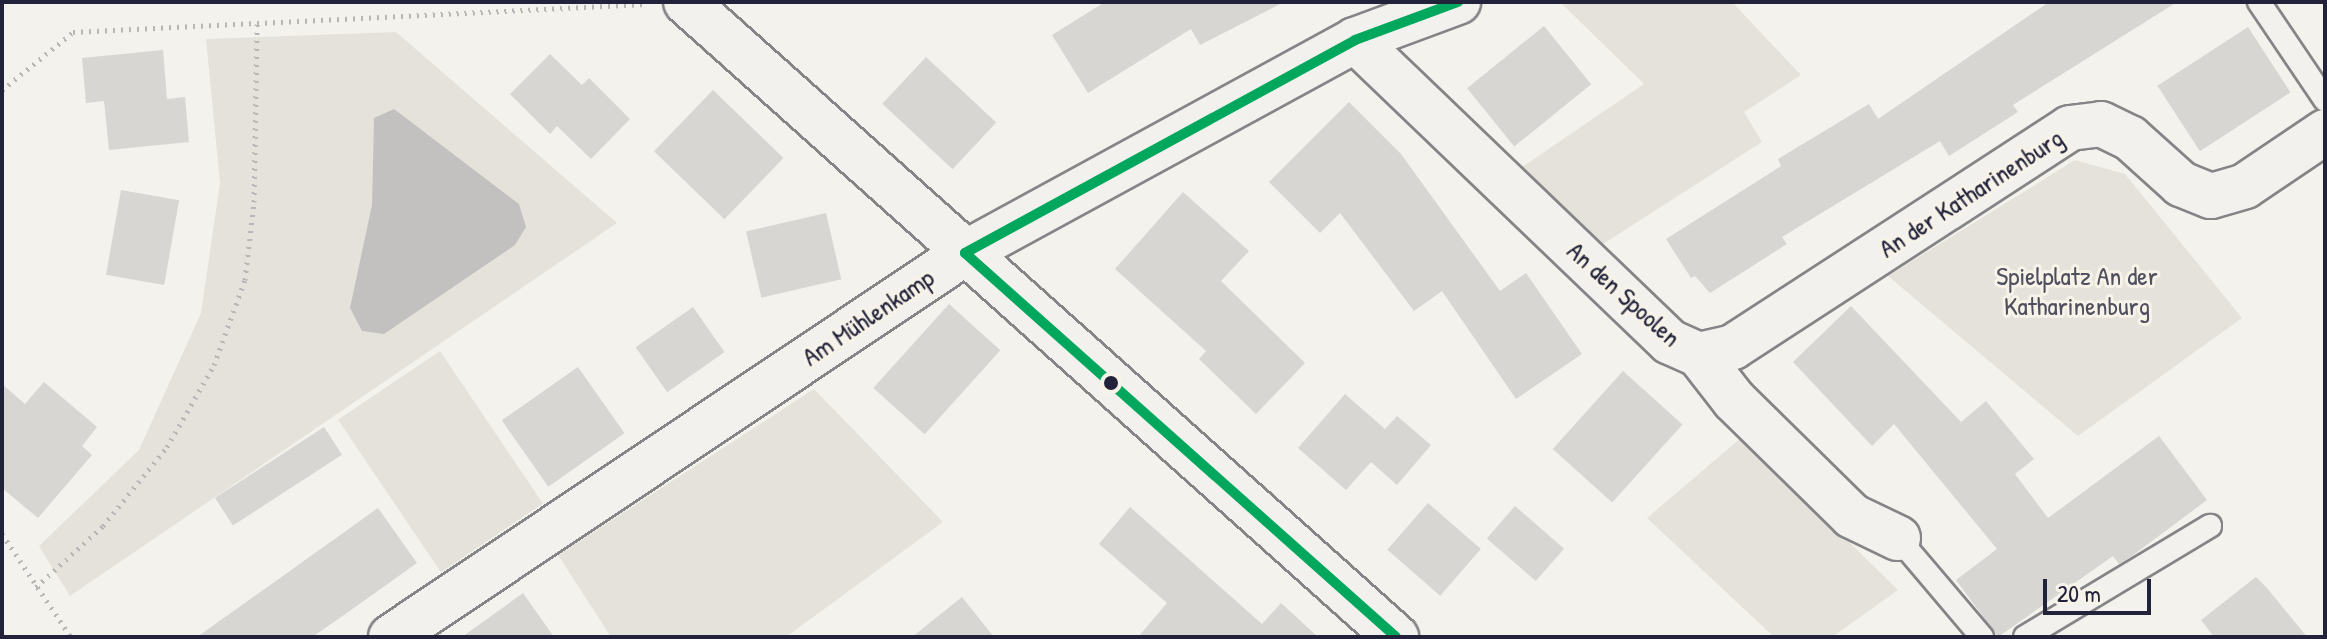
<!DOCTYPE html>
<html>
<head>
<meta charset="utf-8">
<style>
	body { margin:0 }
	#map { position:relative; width:2327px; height:639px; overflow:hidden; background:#f4f2ec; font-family:"Patrick Hand",sans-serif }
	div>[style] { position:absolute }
	.built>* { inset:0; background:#e5e2dc; transform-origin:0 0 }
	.water>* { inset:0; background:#c3c0c0 }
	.building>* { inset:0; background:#d7d6d3; transform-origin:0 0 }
	.path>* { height:5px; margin-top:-2.5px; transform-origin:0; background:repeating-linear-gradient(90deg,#b8b6b6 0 2px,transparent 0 8px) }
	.roads { filter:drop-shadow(2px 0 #858486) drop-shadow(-2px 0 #858486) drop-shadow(0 2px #858486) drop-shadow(0 -2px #858486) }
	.lane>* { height:22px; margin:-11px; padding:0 11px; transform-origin:11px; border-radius:11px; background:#f2f1ed }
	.street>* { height:44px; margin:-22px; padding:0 22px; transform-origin:22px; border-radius:22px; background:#f2f1ed }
	.secondary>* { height:44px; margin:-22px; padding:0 22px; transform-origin:22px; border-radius:22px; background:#f2f1ed }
	.bus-1>* { height:10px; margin:-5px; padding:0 5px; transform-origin:5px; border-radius:5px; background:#00a75c }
	.dots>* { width:22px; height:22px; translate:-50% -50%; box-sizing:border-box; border:4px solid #f7f3e8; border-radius:50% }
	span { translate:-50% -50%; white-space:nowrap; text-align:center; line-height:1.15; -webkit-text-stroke:6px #f7f3e8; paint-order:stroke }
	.street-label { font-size:26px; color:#22223b }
	.park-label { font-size:26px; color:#504f60 }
	.frame { position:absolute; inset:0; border:4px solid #22223b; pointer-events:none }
	.scale { position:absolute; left:2043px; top:579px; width:108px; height:36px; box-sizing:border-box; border:4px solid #22223b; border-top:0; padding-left:10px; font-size:24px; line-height:28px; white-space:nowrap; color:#22223b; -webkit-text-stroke:6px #f7f3e8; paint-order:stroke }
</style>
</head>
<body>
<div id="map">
	<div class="built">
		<div style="clip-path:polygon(1560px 2px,1732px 2px,1801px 75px,1744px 112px,1762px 142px,1603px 244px,1522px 167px,1644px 84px)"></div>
		<div style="clip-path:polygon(396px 32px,617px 223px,70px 596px,39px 546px,139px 450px,201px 313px,220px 183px,206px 39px)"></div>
		<div style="clip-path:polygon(2075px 160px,2125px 174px,2242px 318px,2078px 436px,1888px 276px)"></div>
		<div style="left:440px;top:351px;width:184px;height:123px;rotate:56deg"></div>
		<div style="clip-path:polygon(814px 389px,943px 522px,786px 637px,611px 637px,558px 555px)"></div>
		<div style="clip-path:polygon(1742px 437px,1898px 590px,1832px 637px,1774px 637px,1647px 518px)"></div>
	</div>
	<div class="water">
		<div style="clip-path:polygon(394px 109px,519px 204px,526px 227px,515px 245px,384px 334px,362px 331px,350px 308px,372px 205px,374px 118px)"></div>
	</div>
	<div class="building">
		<div style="clip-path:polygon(1105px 2px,1284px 2px,1200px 45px,1191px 29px,1088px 93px,1052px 35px)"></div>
		<div style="clip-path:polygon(2049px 2px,2177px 2px,2013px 105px,2018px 112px,1949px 156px,1940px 141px,1782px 237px,1787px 244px,1710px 293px,1695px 276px,1691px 278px,1666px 239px,1781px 166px,1778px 159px,1869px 104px,1878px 119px)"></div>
		<div style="left:1544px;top:26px;width:75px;height:99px;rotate:51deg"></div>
		<div style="left:2248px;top:27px;width:78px;height:108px;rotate:57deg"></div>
		<div style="clip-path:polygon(163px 50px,167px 99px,185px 97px,189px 142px,109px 150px,104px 101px,86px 103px,82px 58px)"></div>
		<div style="clip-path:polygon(550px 54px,582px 85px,589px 78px,630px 119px,591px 159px,557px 126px,550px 134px,510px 94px)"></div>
		<div style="left:926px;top:57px;width:96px;height:64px;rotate:43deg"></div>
		<div style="left:713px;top:90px;width:98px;height:85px;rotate:44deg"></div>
		<div style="clip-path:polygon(1349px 102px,1401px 154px,1500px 291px,1526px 273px,1582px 354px,1516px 399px,1442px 291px,1414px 311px,1340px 213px,1320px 233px,1269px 182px)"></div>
		<div style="left:121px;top:190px;width:59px;height:86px;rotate:10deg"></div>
		<div style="clip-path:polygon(1183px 192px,1249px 251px,1221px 281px,1305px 363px,1256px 414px,1199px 359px,1206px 351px,1115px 269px)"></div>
		<div style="left:826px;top:213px;width:68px;height:82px;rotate:77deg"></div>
		<div style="left:949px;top:304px;width:69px;height:113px;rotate:42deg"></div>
		<div style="clip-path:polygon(1851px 306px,1961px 422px,1986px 401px,2034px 459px,2015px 474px,2048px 518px,2159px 436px,2207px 500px,2132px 556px,2119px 564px,2113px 556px,1998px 637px,1956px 580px,1997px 549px,1894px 424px,1872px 446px,1793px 362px)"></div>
		<div style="left:693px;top:307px;width:55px;height:70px;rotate:55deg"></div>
		<div style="left:578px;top:367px;width:81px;height:93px;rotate:55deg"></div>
		<div style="left:1623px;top:371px;width:80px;height:105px;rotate:42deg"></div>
		<div style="clip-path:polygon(44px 382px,97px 427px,82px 446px,92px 455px,38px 518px,2px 488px,2px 384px,25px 404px)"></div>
		<div style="clip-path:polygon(1345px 394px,1385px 429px,1397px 416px,1431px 445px,1397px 485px,1371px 462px,1346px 490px,1298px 448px)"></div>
		<div style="left:324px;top:427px;width:33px;height:130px;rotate:57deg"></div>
		<div style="left:1428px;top:503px;width:70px;height:62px;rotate:41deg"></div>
		<div style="left:1515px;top:506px;width:65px;height:43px;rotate:41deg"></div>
		<div style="clip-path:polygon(1130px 507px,1262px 624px,1281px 603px,1318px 637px,1138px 637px,1167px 603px,1099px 544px)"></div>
		<div style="clip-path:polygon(378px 508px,417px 563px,344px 615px,312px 637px,197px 637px)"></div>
		<div style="clip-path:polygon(2256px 577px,2267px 588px,2307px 637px,2214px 637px,2201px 620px)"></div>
		<div style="clip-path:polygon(523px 593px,554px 637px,462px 637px)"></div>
		<div style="clip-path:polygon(962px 597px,994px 637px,912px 637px)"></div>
	</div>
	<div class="path">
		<div style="left:2px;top:90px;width:92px;rotate:-39.2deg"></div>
		<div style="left:73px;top:32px;width:575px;rotate:-2.79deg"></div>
		<div style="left:2px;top:534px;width:124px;rotate:56.2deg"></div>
		<div style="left:36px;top:587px;width:91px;rotate:-42.3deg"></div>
		<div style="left:103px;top:526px;width:102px;rotate:-51deg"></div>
		<div style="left:167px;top:447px;width:95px;rotate:-60.2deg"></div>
		<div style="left:214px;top:365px;width:90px;rotate:-70deg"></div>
		<div style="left:245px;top:280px;width:79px;rotate:-83.4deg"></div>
		<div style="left:254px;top:202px;width:178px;rotate:-89deg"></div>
	</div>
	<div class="roads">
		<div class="lane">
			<div style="left:2259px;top:2px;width:118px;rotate:56deg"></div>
			<div style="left:1898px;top:538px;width:130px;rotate:49.7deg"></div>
			<div style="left:2025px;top:637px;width:216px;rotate:-31deg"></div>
		</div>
		<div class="street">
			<div style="left:1355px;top:40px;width:436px;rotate:43.8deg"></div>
			<div style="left:1670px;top:342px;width:32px;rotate:24deg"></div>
			<div style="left:1699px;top:355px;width:57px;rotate:52.1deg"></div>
			<div style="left:1734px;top:400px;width:165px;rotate:44.5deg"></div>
			<div style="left:1852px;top:516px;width:51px;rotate:25.6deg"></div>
			<div style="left:1699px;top:355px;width:35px;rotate:-13deg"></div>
			<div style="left:1733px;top:347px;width:402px;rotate:-33deg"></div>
			<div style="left:2070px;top:128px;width:31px;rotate:-7deg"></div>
			<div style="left:2101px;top:124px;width:32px;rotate:26deg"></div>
			<div style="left:2130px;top:138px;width:69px;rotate:42deg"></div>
			<div style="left:2181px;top:184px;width:32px;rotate:22deg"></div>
			<div style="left:2211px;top:196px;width:35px;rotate:-16deg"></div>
			<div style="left:2245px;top:186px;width:97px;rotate:-34deg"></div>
			<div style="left:391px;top:637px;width:691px;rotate:-33.78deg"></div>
			<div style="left:965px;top:253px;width:444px;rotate:-28.6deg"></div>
			<div style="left:1355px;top:40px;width:110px;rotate:-20.3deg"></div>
		</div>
		<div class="secondary">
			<div style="left:686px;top:2px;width:953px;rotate:41.81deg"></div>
		</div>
	</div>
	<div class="bus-1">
		<div style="left:965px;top:253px;width:577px;rotate:41.7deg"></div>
		<div style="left:965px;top:253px;width:444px;rotate:-28.6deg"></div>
		<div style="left:1355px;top:40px;width:110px;rotate:-20.3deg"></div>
	</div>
	<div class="dots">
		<div style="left:1111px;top:383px;background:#22223b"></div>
	</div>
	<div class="street-label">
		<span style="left:1971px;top:193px;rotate:-33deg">An der Katharinenburg</span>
		<span style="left:1624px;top:294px;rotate:42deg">An den Spoolen</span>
		<span style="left:868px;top:317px;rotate:-34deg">Am Mühlenkamp</span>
	</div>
	<div class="park-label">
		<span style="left:2077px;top:291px">Spielplatz An der<br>Katharinenburg</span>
	</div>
	<div class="frame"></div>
	<div class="scale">20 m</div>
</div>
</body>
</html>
